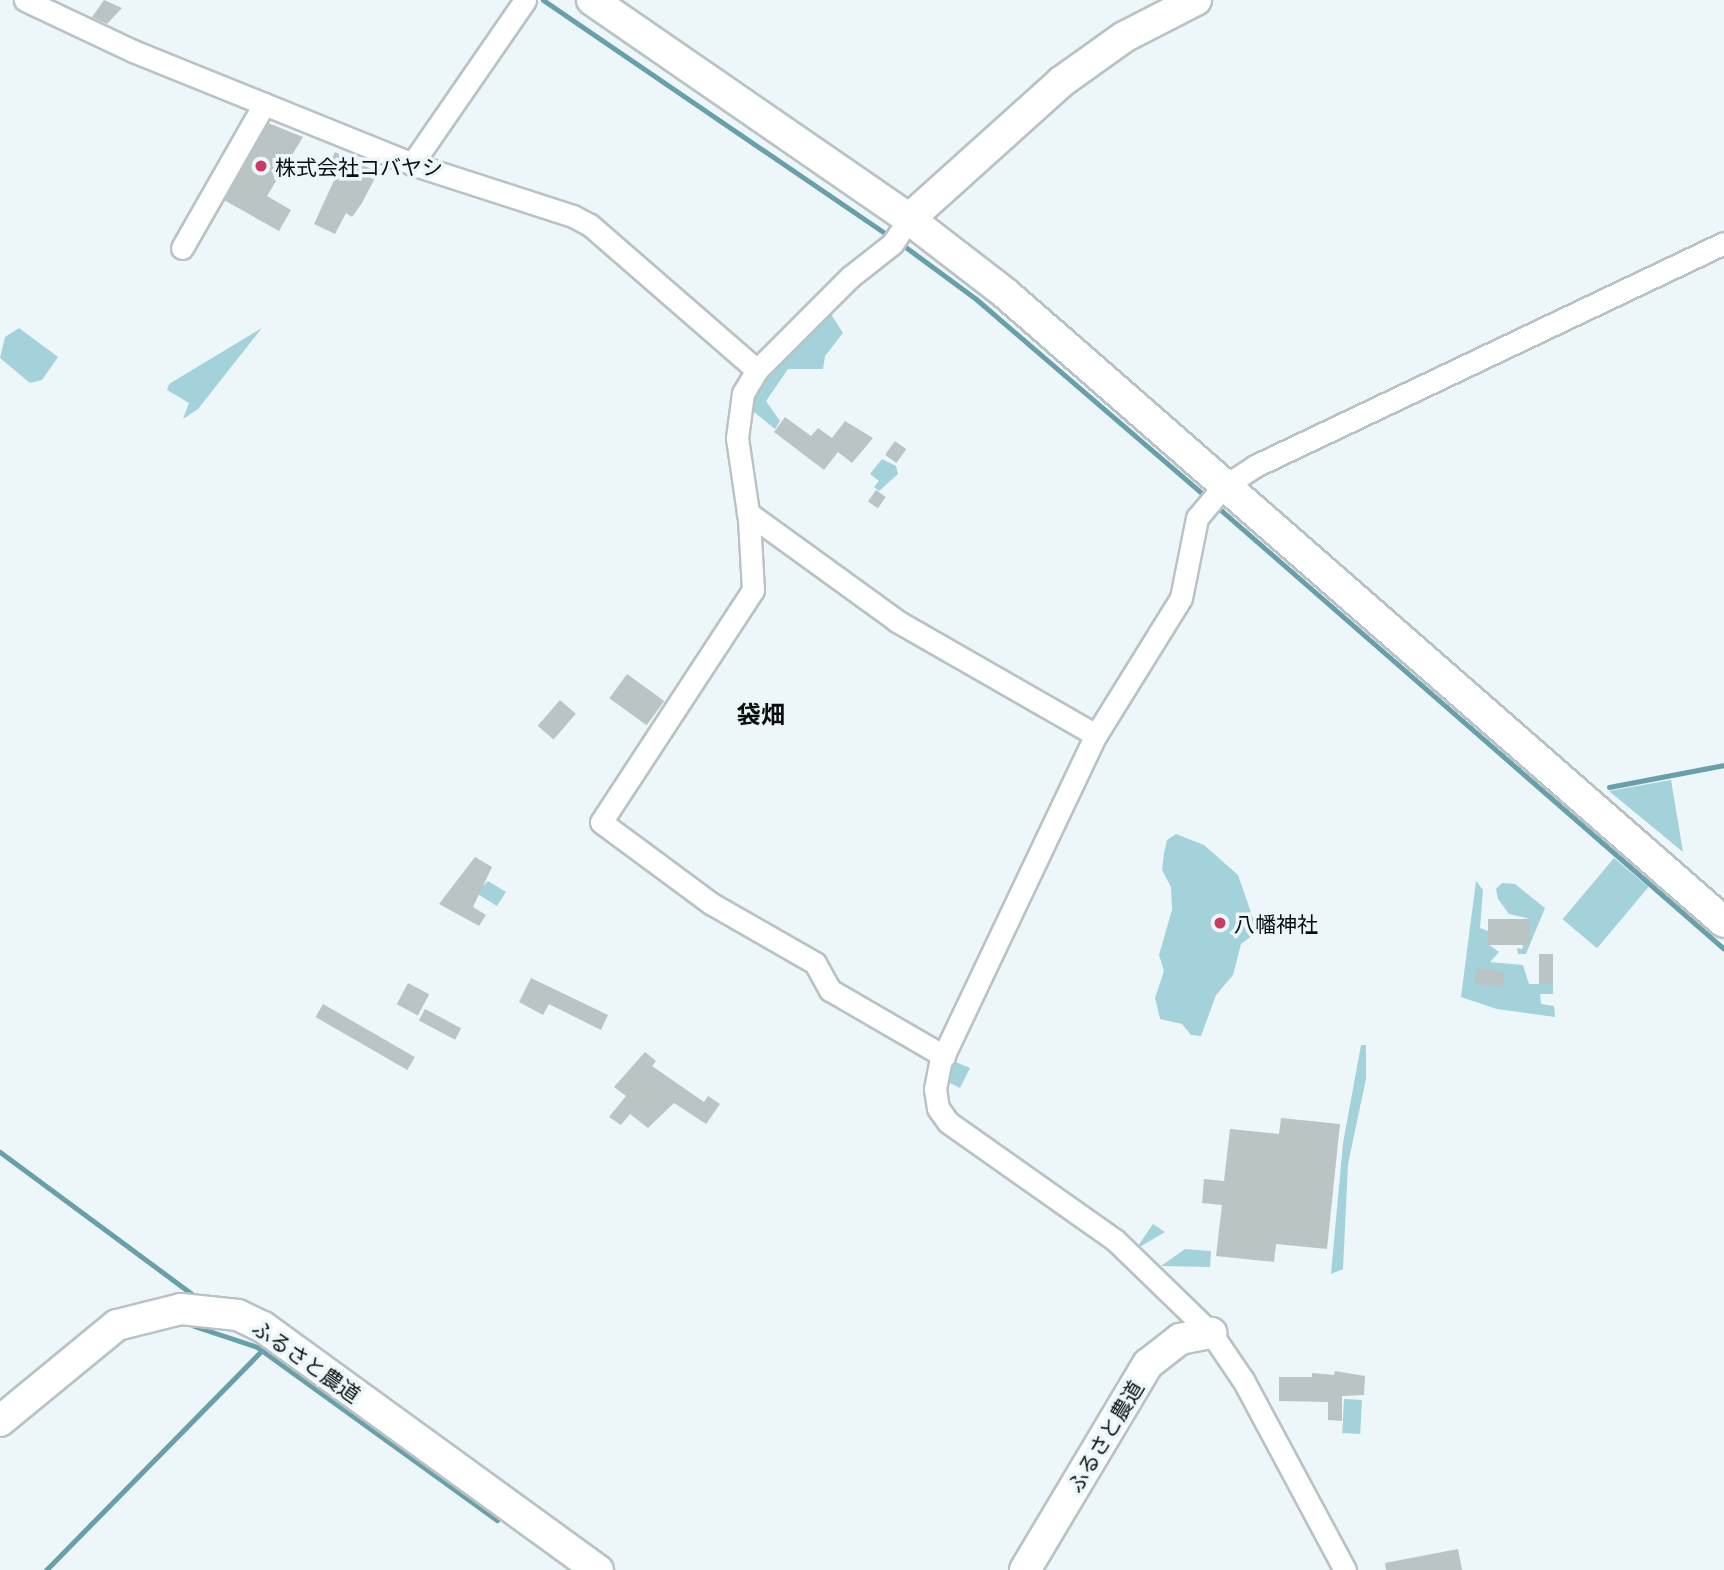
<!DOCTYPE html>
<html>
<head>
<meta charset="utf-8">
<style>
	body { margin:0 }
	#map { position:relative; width:1724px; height:1570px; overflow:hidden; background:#edf7f9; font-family:Georgia,"Noto Sans JP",serif }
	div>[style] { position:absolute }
	.green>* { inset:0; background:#a3d2db; transform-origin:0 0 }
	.stream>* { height:5px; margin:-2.5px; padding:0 2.5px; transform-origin:2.5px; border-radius:2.5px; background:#689faa }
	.building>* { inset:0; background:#bac4c5; transform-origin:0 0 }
	.roads { filter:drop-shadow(2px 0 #b9c2c4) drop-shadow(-2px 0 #b9c2c4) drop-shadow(0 2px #b9c2c4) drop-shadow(0 -2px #b9c2c4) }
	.street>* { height:21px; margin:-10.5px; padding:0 10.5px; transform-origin:10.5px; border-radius:10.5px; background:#fff }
	.secondary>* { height:30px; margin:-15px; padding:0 15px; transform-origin:15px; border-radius:15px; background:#fff }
	.dots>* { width:19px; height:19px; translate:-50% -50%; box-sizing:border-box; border:4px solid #edf7f9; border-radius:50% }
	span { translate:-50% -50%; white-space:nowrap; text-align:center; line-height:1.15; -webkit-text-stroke:7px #edf7f9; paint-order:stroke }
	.poi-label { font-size:21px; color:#0b0e0f }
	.left { translate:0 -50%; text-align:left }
	.street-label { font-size:21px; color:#0b0e0f }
	.quarter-label { font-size:24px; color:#0b0e0f; font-weight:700 }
</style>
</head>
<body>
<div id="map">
	<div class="green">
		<div style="clip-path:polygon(829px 311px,843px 333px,825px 356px,823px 369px,788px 369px,766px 401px,780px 421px,775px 429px,749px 408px,749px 399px,764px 377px)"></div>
		<div style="clip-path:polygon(19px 328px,58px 357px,42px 380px,30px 383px,0 358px,5px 337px)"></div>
		<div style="clip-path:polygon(262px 328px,198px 409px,183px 419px,189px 403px,167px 390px,169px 384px)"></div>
		<div style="clip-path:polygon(882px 459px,896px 466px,898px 474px,879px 491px,874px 487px,879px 481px,870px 474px)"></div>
		<div style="clip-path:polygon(1671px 780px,1683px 852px,1609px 791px)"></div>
		<div style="clip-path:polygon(1176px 834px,1204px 845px,1238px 875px,1255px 924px,1253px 935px,1241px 944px,1233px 975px,1216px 995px,1201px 1036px,1191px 1035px,1182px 1024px,1160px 1019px,1155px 998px,1164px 971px,1159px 955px,1172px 910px,1171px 887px,1162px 870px,1164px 853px,1167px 840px)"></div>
		<div style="left:1614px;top:858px;width:45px;height:80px;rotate:40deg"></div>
		<div style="clip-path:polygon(488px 881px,506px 892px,497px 906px,476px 893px)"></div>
		<div style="clip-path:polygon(1476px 881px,1483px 890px,1480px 928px,1488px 931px,1488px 944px,1499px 952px,1490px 962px,1523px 965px,1529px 984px,1553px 984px,1553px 994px,1540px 994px,1541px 1004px,1554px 1006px,1555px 1017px,1497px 1009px,1461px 997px)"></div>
		<div style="clip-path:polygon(1502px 883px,1515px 884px,1545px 908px,1526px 954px,1518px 954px,1517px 948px,1522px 949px,1530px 919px,1509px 914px,1498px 899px,1496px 889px)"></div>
		<div style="clip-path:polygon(1361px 1045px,1366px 1045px,1366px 1079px,1348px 1164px,1343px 1269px,1331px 1274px,1343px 1143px)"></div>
		<div style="clip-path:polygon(953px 1061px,970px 1068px,960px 1088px,946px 1081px)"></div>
		<div style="clip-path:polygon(1153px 1224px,1165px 1232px,1138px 1248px,1138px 1246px)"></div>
		<div style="clip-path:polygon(1185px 1249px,1211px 1251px,1210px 1267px,1161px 1266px)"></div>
		<div style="left:1344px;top:1399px;width:18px;height:34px;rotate:3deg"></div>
	</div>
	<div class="stream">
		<div style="left:543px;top:0;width:422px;rotate:34.3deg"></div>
		<div style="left:900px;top:243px;width:94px;rotate:36.4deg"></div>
		<div style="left:976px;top:299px;width:305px;rotate:40.7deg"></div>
		<div style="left:1215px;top:505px;width:675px;rotate:41.1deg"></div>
		<div style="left:1609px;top:787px;width:117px;rotate:-10.8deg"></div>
		<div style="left:0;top:1152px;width:239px;rotate:36.5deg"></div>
		<div style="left:194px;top:1326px;width:66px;rotate:18.4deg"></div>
		<div style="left:257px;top:1347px;width:296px;rotate:35.8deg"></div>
		<div style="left:46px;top:1570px;width:308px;rotate:-45.5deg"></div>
	</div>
	<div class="building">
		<div style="clip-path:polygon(104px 0,122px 8px,107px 24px,92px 17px)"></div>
		<div style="clip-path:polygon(268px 123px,303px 137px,267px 196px,291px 210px,279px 231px,224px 200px)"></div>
		<div style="clip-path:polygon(335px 152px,378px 172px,362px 203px,352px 217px,346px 213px,335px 234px,314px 224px,336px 176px,326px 171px)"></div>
		<div style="clip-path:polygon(785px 417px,811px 436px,818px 428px,832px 438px,845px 421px,873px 438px,852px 463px,838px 452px,824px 470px,774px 432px)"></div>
		<div style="left:895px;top:441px;width:14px;height:17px;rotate:36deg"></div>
		<div style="left:876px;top:490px;width:12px;height:14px;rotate:35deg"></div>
		<div style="left:627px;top:674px;width:46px;height:30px;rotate:36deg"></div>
		<div style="left:560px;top:700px;width:21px;height:34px;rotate:41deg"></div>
		<div style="clip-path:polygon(475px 857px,492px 867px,473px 907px,486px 915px,479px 926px,439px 904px)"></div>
		<div style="left:1488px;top:919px;width:42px;height:26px"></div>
		<div style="left:1539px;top:954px;width:14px;height:30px"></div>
		<div style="left:1477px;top:968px;width:28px;height:16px;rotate:8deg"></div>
		<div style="clip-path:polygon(531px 978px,608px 1015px,601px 1030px,549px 1004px,543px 1015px,519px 1002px)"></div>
		<div style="left:408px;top:983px;width:24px;height:24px;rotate:28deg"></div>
		<div style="left:323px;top:1004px;width:106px;height:15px;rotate:30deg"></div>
		<div style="left:425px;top:1009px;width:41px;height:13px;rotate:28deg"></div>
		<div style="clip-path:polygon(645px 1052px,656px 1061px,652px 1066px,704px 1102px,708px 1096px,720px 1104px,706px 1124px,674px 1103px,648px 1128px,630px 1114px,621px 1125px,609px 1117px,626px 1096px,614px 1087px)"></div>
		<div style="clip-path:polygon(1281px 1118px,1340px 1124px,1327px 1249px,1276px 1244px,1274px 1262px,1216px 1256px,1222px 1205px,1202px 1203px,1204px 1179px,1224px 1181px,1230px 1129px,1279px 1134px)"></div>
		<div style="clip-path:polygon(1335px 1371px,1365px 1376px,1364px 1395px,1342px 1396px,1342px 1421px,1328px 1420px,1328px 1402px,1279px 1401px,1279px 1377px,1312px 1377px,1312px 1373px,1334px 1375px)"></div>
		<div style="clip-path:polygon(1458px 1549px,1462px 1570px,1386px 1570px,1385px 1563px)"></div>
	</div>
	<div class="roads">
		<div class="street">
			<div style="left:25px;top:0;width:119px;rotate:25.3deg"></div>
			<div style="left:133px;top:51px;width:301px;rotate:22deg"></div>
			<div style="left:412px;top:164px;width:169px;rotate:17.9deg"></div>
			<div style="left:573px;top:216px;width:19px;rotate:28deg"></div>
			<div style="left:590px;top:225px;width:221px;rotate:41deg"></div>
			<div style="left:412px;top:164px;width:199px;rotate:-55.4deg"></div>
			<div style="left:909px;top:219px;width:30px;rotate:124deg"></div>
			<div style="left:892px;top:244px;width:53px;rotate:141.8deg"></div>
			<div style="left:850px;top:277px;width:132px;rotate:135deg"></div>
			<div style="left:757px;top:370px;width:27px;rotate:121deg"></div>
			<div style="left:743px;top:393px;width:45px;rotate:97.6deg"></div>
			<div style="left:737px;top:438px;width:82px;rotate:81.6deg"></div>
			<div style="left:749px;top:519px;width:71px;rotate:86.8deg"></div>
			<div style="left:753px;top:590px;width:277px;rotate:123.2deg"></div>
			<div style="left:601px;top:822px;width:138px;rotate:36.5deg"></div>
			<div style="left:712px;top:904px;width:119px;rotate:29.8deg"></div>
			<div style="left:815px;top:963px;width:31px;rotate:61deg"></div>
			<div style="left:830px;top:990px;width:132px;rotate:30.1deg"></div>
			<div style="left:182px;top:248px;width:166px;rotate:-60.3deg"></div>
			<div style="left:748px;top:513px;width:184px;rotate:35.9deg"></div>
			<div style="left:897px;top:621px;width:229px;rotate:29.8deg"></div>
			<div style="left:1345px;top:1570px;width:216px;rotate:-118.2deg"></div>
			<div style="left:1243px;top:1380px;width:57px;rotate:-124.2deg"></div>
			<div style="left:1211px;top:1333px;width:134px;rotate:-135.9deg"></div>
			<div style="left:1115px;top:1240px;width:204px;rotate:-144.8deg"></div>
			<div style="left:948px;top:1122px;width:17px;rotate:-126deg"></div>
			<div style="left:938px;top:1108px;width:19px;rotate:-99deg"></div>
			<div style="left:935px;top:1089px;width:26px;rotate:-79deg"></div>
			<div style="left:940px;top:1063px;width:363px;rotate:-64.6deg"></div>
			<div style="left:1096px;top:735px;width:161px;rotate:-58.2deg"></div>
			<div style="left:1181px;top:598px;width:82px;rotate:-78.7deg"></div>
			<div style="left:1197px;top:518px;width:40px;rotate:-50deg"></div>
			<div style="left:1223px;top:487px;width:38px;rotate:-33deg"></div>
			<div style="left:1255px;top:466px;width:519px;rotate:-25.43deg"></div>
		</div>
		<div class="secondary">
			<div style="left:592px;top:0;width:385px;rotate:34.6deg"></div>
			<div style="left:909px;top:219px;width:121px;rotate:37.6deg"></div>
			<div style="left:1005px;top:293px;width:955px;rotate:41.18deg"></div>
			<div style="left:909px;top:219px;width:205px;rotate:-42deg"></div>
			<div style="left:1061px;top:82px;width:77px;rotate:-35.5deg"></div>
			<div style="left:1124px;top:37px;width:81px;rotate:-27.2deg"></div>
			<div style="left:0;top:1421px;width:151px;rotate:-39.4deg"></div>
			<div style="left:117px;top:1325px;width:66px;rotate:-14deg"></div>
			<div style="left:181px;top:1309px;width:57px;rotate:6deg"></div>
			<div style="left:238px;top:1315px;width:28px;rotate:26deg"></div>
			<div style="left:263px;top:1327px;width:414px;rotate:36deg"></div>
			<div style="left:1025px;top:1570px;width:240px;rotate:-59.2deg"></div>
			<div style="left:1148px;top:1364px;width:41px;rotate:-38deg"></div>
			<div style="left:1180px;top:1339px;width:32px;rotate:-11deg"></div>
		</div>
	</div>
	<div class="dots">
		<div style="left:261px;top:166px;background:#ca3b64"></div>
		<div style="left:1220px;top:923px;background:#ca3b64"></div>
	</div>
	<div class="poi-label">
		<span class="left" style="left:275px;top:166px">株式会社コバヤシ</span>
		<span class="left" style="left:1234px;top:923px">八幡神社</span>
	</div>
	<div class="street-label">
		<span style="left:307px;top:1360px;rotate:35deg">ふるさと農道</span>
		<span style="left:1104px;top:1436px;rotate:-59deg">ふるさと農道</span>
	</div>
	<div class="quarter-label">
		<span style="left:761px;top:713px">袋畑</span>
	</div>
</div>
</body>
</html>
